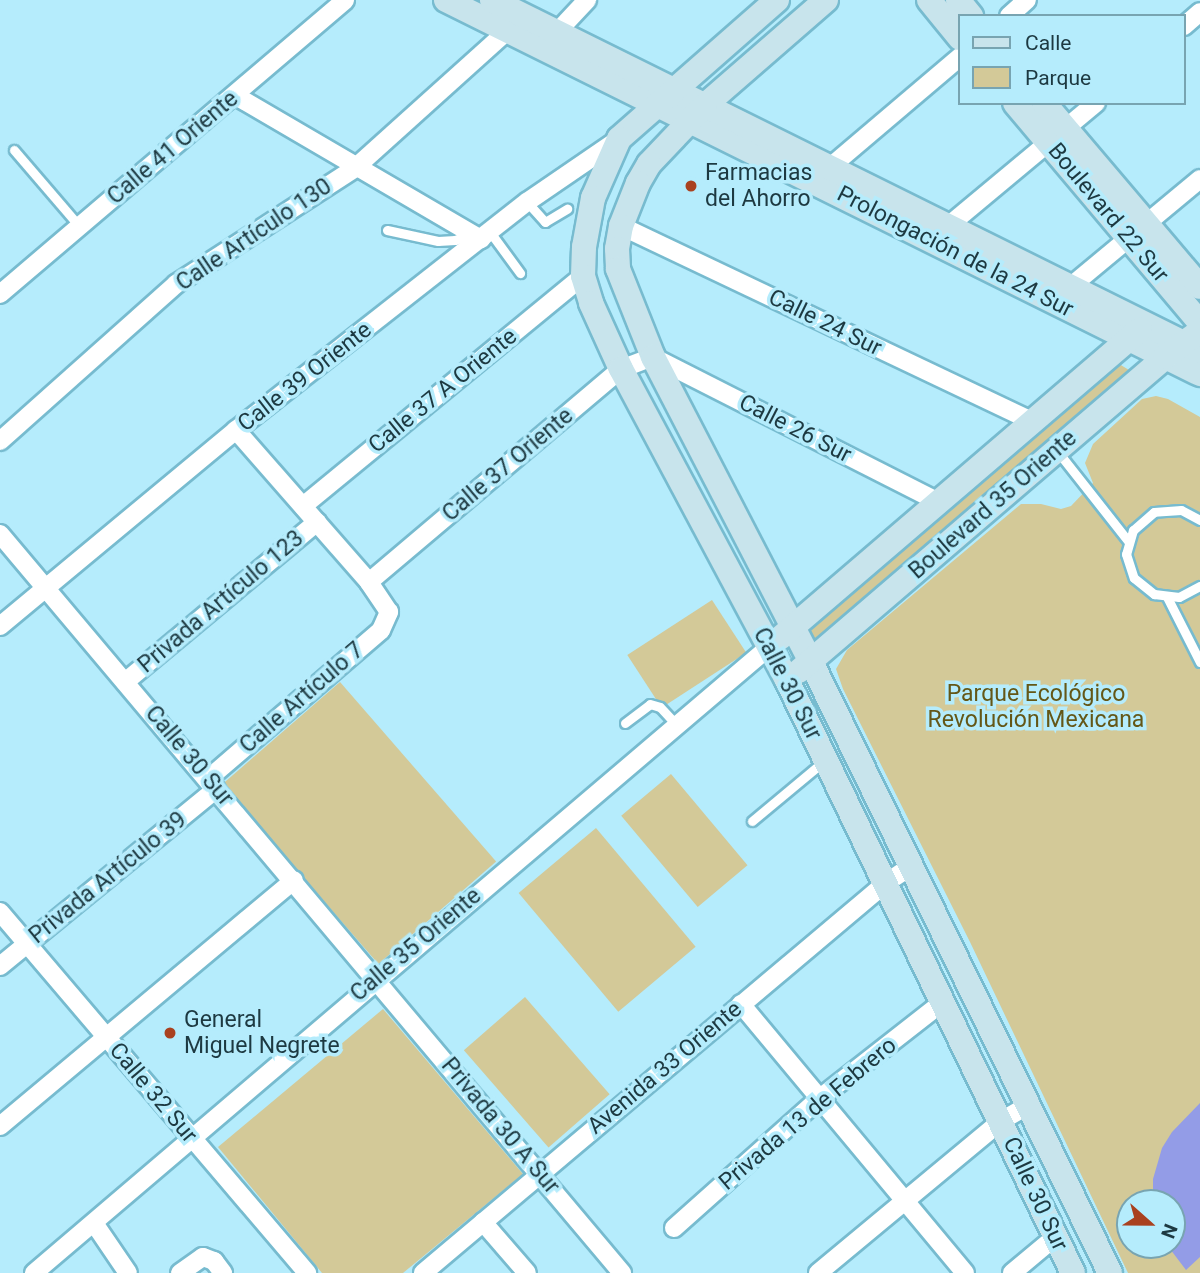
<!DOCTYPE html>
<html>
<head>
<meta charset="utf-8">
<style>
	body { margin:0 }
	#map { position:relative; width:1200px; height:1273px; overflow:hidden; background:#b5ecfc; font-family:Roboto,sans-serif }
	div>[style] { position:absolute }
	.green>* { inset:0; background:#d3c998; transform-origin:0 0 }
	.water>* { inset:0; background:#939ce7 }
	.roads { filter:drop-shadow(2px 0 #77bbcf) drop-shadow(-2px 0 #77bbcf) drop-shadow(0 2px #77bbcf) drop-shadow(0 -2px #77bbcf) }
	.lane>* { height:9px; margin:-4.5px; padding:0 4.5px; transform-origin:4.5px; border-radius:4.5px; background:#fff }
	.street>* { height:18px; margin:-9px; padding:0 9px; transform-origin:9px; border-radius:9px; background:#fff }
	.secondary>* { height:24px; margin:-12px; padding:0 12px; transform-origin:12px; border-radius:12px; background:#c8e4ec }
	.dots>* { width:19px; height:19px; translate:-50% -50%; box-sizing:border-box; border:4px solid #b5ecfc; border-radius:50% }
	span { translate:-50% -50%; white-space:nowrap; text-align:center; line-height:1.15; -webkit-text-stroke:7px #b5ecfc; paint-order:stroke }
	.street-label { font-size:23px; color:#1d3941 }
	.poi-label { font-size:23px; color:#1d3941 }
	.left { translate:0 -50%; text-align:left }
	.park-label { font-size:23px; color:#645717 }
	.legend { position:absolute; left:958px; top:14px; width:228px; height:91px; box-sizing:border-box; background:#b5ecfc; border:2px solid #78a4b1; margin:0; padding:9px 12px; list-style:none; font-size:21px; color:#1d3941 }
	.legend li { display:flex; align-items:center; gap:14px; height:35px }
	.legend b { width:35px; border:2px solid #78a4b1 }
	.north { position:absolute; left:1116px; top:1189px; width:70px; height:70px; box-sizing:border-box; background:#b5ecfc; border:2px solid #78a4b1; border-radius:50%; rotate:111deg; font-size:19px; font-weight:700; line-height:28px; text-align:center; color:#1d3941 }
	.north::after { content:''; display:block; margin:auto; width:24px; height:32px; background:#a9411f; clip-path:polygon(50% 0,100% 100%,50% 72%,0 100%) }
</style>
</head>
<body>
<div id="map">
	<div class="green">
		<div style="clip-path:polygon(1116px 362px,1137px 375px,812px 647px,801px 635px)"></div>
		<div style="clip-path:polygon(evenodd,1156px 396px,1168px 399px,1200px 417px,1200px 1273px,1128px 1273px,970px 942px,843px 689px,836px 669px,847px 650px,1021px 504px,1041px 504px,1061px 509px,1071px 506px,1093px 483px,1085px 463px,1093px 444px,1142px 399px,1156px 396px,1130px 1203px,1172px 1203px,1172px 1245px,1130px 1245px,1130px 1203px)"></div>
		<div style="left:712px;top:600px;width:63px;height:101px;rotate:57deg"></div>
		<div style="left:340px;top:682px;width:238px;height:156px;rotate:49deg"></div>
		<div style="left:671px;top:774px;width:119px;height:65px;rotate:50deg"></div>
		<div style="left:596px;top:828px;width:155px;height:101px;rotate:50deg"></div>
		<div style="left:525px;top:997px;width:129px;height:81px;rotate:49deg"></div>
		<div style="clip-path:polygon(383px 1009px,523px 1174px,403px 1273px,322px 1273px,218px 1147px)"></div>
	</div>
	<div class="water">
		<div style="clip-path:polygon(1200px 1103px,1200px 1257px,1186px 1270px,1167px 1245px,1172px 1245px,1172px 1203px,1153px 1203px,1153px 1179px,1162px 1148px,1172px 1132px)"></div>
	</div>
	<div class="roads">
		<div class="lane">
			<div style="left:14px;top:150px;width:101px;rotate:49.4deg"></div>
			<div style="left:527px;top:202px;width:27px;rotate:48deg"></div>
			<div style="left:545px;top:222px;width:26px;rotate:-31deg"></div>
			<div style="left:387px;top:230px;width:52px;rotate:12.2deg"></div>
			<div style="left:438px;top:241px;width:17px;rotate:-3deg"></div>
			<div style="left:455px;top:240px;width:17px;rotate:-21deg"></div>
			<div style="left:490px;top:232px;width:51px;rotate:53.8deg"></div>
			<div style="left:1058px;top:452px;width:113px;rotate:51.8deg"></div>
			<div style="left:1200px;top:520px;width:21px;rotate:-152deg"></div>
			<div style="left:1181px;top:510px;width:27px;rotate:176deg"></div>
			<div style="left:1154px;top:512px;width:28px;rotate:139deg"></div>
			<div style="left:1133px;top:530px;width:25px;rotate:106deg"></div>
			<div style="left:1126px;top:554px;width:25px;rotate:72deg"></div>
			<div style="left:1134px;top:578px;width:26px;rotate:39deg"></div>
			<div style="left:1154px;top:594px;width:25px;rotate:7deg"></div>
			<div style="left:1179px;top:597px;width:24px;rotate:-28deg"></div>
			<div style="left:1167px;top:597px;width:73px;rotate:63.1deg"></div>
			<div style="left:625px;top:723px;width:31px;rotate:-37deg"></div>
			<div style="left:650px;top:704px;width:10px;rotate:17deg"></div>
			<div style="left:660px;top:707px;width:23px;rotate:47deg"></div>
			<div style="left:752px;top:821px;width:94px;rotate:-39.8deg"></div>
		</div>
		<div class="street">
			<div style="left:1009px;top:16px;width:24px;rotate:-42deg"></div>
			<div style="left:1184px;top:26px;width:21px;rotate:-41deg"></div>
			<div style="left:557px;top:32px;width:44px;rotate:-46.8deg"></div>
			<div style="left:236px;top:96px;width:284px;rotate:30.3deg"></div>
			<div style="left:829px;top:168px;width:172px;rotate:-40.3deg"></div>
			<div style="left:621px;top:226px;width:454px;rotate:25.4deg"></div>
			<div style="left:947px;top:227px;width:194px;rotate:-39.8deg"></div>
			<div style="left:1064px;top:292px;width:177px;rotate:-39.7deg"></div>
			<div style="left:0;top:294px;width:453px;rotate:-40.4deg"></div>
			<div style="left:0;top:441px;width:236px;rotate:-41.7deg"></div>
			<div style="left:176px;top:284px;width:213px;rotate:-32.9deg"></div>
			<div style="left:355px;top:168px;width:206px;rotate:-42deg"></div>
			<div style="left:303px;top:506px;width:362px;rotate:-39.4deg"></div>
			<div style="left:0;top:534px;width:966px;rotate:49.91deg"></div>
			<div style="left:369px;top:582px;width:330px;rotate:-40.2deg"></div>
			<div style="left:621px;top:369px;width:34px;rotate:-21deg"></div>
			<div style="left:653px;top:357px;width:318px;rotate:26.9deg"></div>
			<div style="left:0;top:626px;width:307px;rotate:-39.7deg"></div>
			<div style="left:236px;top:430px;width:370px;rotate:-38.1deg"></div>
			<div style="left:527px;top:202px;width:112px;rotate:-34.4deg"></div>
			<div style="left:125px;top:682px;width:250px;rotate:-39.8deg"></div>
			<div style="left:208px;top:779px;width:228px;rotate:-40.7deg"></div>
			<div style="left:381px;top:630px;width:20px;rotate:-66deg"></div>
			<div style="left:389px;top:612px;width:36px;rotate:-124deg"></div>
			<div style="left:369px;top:582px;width:202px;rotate:-131.2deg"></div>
			<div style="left:0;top:912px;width:474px;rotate:49.6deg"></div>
			<div style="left:0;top:966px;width:279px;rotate:-39.3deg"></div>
			<div style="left:741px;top:1004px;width:350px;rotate:50.2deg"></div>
			<div style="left:0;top:1126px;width:383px;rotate:-39.9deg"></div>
			<div style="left:483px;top:1222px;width:67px;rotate:49.2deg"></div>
			<div style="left:94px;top:1223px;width:60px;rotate:55.8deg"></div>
			<div style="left:674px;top:1228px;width:195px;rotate:-41.7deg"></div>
			<div style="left:820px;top:1098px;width:156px;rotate:-38deg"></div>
			<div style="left:34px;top:1273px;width:965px;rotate:-40.42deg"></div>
			<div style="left:180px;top:1273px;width:28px;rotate:-35deg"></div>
			<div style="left:203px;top:1257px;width:12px;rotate:20deg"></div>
			<div style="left:214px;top:1261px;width:15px;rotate:53deg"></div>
			<div style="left:423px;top:1273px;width:605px;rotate:-40.11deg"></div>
			<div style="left:886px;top:883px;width:29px;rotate:-34deg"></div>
			<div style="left:818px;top:1273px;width:238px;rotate:-39.7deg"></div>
			<div style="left:1001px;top:1121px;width:34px;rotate:-30deg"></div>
			<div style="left:1012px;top:1273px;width:56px;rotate:-39.9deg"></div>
		</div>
		<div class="secondary">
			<div style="left:446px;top:0;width:842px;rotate:26.38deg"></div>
			<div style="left:492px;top:0;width:790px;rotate:26.37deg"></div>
			<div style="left:777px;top:0;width:210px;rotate:138.7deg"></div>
			<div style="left:619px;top:139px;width:64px;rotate:113.8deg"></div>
			<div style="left:593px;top:198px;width:50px;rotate:100.4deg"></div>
			<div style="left:584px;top:247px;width:29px;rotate:92deg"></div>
			<div style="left:583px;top:276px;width:28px;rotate:73deg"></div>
			<div style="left:591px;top:303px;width:72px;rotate:65.6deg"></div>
			<div style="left:621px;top:369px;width:353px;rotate:61.9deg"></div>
			<div style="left:787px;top:680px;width:658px;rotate:64.25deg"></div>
			<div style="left:826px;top:0;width:160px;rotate:139deg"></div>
			<div style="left:705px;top:105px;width:81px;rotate:133.5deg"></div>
			<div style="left:649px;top:164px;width:22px;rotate:120deg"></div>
			<div style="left:638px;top:183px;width:46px;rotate:111.6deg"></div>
			<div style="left:621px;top:226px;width:23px;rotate:100deg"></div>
			<div style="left:617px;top:249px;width:20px;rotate:87deg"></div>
			<div style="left:618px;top:269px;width:95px;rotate:68.3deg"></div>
			<div style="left:653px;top:357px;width:343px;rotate:62.6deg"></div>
			<div style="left:811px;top:662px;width:680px;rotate:63.92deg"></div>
			<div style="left:929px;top:0;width:49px;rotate:50.8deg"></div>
			<div style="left:958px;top:0;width:21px;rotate:51deg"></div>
			<div style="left:1015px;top:103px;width:287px;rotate:49.9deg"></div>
			<div style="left:1044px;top:103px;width:241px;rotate:49.7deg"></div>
			<div style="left:780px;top:638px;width:474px;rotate:-40.6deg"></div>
			<div style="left:799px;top:671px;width:482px;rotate:-40.6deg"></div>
			<div style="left:1165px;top:357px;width:44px;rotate:-36.6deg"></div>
		</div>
	</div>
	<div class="dots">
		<div style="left:691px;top:186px;background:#a9411f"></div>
		<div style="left:170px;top:1033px;background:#a9411f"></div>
	</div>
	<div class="street-label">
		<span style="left:173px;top:148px;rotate:-40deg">Calle 41 Oriente</span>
		<span style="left:1108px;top:213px;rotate:50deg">Boulevard 22 Sur</span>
		<span style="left:254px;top:235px;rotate:-34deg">Calle Artículo 130</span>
		<span style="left:955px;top:252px;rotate:27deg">Prolongación de la 24 Sur</span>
		<span style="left:825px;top:323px;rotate:26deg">Calle 24 Sur</span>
		<span style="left:305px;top:377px;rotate:-38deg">Calle 39 Oriente</span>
		<span style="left:443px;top:391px;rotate:-39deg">Calle 37 A Oriente</span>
		<span style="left:795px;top:429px;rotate:27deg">Calle 26 Sur</span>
		<span style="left:508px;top:465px;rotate:-40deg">Calle 37 Oriente</span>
		<span style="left:993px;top:505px;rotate:-41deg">Boulevard 35 Oriente</span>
		<span style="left:221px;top:602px;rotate:-40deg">Privada Artículo 123</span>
		<span style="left:787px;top:684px;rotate:63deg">Calle 30 Sur</span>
		<span style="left:302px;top:698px;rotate:-41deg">Calle Artículo 7</span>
		<span style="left:189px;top:756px;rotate:50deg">Calle 30 Sur</span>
		<span style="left:108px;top:878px;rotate:-39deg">Privada Artículo 39</span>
		<span style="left:416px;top:945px;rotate:-40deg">Calle 35 Oriente</span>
		<span style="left:665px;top:1068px;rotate:-40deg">Avenida 33 Oriente</span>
		<span style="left:153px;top:1093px;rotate:50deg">Calle 32 Sur</span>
		<span style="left:808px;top:1114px;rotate:-40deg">Privada 13 de Febrero</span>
		<span style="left:500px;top:1126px;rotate:50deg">Privada 30 A Sur</span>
		<span style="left:1035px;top:1194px;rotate:65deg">Calle 30 Sur</span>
	</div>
	<div class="poi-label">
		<span class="left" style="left:705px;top:186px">Farmacias<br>del Ahorro</span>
		<span class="left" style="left:184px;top:1033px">General<br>Miguel Negrete</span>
	</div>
	<div class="park-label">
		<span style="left:1036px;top:707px">Parque Ecológico<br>Revolución Mexicana</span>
	</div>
	<ul class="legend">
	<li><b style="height:9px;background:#c8e4ec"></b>Calle</li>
	<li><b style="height:19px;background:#d3c998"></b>Parque</li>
	</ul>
	<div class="north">N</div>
</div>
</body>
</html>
